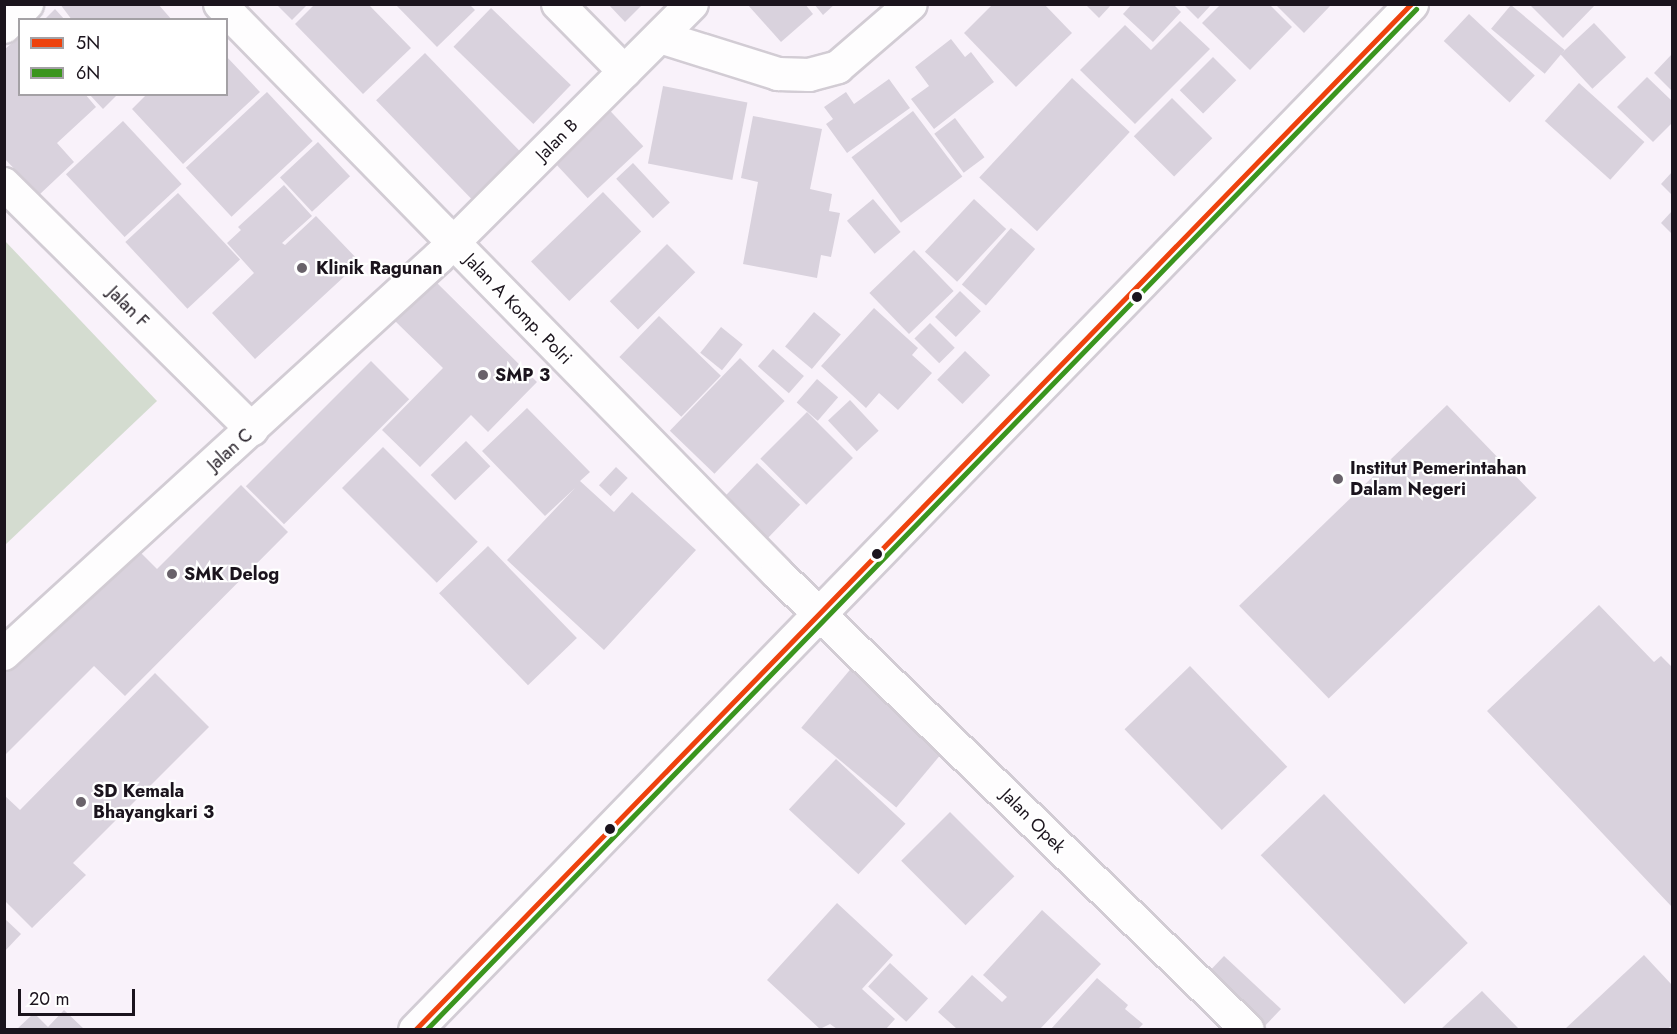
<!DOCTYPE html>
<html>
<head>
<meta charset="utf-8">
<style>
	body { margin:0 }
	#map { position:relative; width:1677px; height:1034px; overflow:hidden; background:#f9f2fa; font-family:Jost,sans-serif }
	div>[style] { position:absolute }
	.green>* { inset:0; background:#d4dcd0 }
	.building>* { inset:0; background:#d9d2dd; transform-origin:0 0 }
	.roads { filter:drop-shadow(2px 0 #d2ccd4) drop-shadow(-2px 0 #d2ccd4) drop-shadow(0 2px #d2ccd4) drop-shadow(0 -2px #d2ccd4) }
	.minor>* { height:32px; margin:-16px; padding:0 16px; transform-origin:16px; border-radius:16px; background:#fefdfe }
	.tertiary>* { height:33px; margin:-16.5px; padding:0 16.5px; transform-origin:16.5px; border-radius:16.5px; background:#fefdfe }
	.bus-1>* { height:4.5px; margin:-2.25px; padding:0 2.25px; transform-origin:2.25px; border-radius:2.25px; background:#ee420d }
	.bus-2>* { height:4.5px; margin:-2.25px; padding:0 2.25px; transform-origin:2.25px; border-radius:2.25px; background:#3b951e }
	.dots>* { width:16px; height:16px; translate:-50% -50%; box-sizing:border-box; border:3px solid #fff; border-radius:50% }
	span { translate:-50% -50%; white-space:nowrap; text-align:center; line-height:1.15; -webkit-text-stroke:4.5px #fff; paint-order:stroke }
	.street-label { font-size:18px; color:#1b141d }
	.poi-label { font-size:18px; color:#1b141d; font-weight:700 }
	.left { translate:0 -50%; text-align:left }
	.frame { position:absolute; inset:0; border:6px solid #1b141d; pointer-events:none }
	.legend { position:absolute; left:18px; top:18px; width:210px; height:78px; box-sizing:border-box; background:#fff; border:2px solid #a4a1a5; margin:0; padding:8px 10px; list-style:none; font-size:18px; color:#1b141d }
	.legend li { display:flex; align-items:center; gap:12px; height:30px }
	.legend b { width:30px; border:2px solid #a4a1a5 }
	.scale { position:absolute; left:18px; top:989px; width:117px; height:27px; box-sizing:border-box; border:3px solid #1b141d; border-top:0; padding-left:8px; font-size:18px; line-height:21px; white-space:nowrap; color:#1b141d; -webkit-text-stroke:4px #fff; paint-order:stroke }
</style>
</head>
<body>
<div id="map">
	<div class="green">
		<div style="clip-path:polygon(5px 241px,157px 401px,5px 545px)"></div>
	</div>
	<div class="building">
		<div style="clip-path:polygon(60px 4px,158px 4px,172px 20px,72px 20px)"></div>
		<div style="clip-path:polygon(276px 4px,308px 4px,292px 20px)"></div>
		<div style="clip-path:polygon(315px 4px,368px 4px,411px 48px,363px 94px,295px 24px)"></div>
		<div style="clip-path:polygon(395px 4px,469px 4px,475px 10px,437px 47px)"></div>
		<div style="clip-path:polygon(608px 4px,643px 4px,625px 22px)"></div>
		<div style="clip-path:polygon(747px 4px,805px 4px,813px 14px,781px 42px)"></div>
		<div style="clip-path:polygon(814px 4px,835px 4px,823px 15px)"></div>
		<div style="clip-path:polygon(993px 4px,1044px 4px,1072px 33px,1016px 87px,964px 33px)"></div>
		<div style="clip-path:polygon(1085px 4px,1112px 4px,1099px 18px)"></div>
		<div style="clip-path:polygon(1132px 4px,1173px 4px,1181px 12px,1153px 42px,1123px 14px)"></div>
		<div style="clip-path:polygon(1183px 4px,1212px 4px,1198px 19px)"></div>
		<div style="clip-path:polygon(1221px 4px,1269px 4px,1292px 27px,1250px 70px,1202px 23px)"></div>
		<div style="clip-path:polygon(1275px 4px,1332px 4px,1304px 33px)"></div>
		<div style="clip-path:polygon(1529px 4px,1596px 4px,1563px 38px)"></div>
		<div style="left:1511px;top:5px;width:70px;height:31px;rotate:40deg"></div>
		<div style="left:491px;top:8px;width:111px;height:54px;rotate:44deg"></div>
		<div style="clip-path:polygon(55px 9px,65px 20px,44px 20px)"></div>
		<div style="left:1469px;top:14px;width:90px;height:37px;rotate:43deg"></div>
		<div style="clip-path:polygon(1180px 21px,1210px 49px,1135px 124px,1080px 70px,1125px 25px,1151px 50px)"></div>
		<div style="left:1594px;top:23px;width:47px;height:46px;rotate:47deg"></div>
		<div style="clip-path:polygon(20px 36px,20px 94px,85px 94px,96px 107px,57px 143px,74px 162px,39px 195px,4px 158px,4px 50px)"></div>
		<div style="clip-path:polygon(951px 39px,965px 57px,971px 52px,994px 82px,934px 129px,911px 99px,929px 86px,915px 67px)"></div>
		<div style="left:425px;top:53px;width:137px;height:68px;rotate:46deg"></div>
		<div style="clip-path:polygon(1672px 54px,1672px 91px,1654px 73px)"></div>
		<div style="clip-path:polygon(226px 56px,260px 92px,183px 164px,132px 109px,147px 94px,226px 94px)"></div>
		<div style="left:1213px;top:57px;width:33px;height:47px;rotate:45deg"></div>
		<div style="clip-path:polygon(1647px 77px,1672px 101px,1672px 123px,1653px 142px,1617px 107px)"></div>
		<div style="left:1072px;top:78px;width:79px;height:136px;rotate:43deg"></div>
		<div style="clip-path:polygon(889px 79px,910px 108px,847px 153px,826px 124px,833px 119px,824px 107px,846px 92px,854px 104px)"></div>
		<div style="left:1579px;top:83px;width:88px;height:51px;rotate:42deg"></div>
		<div style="left:663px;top:86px;width:86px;height:79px;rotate:11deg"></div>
		<div style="left:267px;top:92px;width:67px;height:111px;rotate:47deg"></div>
		<div style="clip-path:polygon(89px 94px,118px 94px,103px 109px)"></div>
		<div style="left:1172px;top:98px;width:57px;height:54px;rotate:45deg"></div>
		<div style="left:601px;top:101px;width:62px;height:76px;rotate:47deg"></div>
		<div style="left:913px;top:111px;width:82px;height:77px;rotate:53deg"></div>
		<div style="clip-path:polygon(753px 116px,822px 129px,810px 189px,832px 194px,829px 211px,840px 213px,831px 257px,821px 255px,817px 278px,743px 264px,758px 182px,741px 178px)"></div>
		<div style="left:955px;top:118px;width:49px;height:26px;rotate:53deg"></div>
		<div style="left:123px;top:121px;width:86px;height:78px;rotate:47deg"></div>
		<div style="left:318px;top:142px;width:47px;height:52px;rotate:47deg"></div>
		<div style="left:633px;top:163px;width:54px;height:23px;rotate:47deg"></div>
		<div style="clip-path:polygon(1672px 172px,1672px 195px,1661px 184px)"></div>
		<div style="clip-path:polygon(284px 185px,312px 216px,282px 243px,285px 245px,316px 216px,360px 262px,255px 359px,212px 313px,254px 273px,227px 243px,241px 230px,238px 227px)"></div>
		<div style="left:603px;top:192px;width:55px;height:100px;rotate:46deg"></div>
		<div style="left:178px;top:193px;width:91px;height:72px;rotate:47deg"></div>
		<div style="left:873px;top:199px;width:43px;height:34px;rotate:50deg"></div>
		<div style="left:974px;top:199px;width:44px;height:72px;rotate:43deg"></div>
		<div style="clip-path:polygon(1672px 211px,1672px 234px,1661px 223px)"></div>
		<div style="left:1011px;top:228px;width:32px;height:75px;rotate:41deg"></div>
		<div style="left:667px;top:244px;width:40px;height:81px;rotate:45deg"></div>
		<div style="left:914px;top:250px;width:57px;height:62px;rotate:46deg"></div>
		<div style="clip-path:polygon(435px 281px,537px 382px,488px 432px,471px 415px,420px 467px,382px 430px,443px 368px,395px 321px)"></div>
		<div style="left:960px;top:291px;width:29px;height:36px;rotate:44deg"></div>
		<div style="clip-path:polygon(874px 308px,918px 348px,912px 355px,932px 373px,898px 410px,879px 393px,866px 408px,821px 366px)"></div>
		<div style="left:814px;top:312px;width:35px;height:45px;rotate:40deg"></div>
		<div style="left:659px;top:316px;width:86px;height:57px;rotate:44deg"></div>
		<div style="left:930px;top:323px;width:35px;height:22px;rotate:45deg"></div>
		<div style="left:721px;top:327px;width:28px;height:33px;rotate:39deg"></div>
		<div style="left:773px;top:349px;width:41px;height:23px;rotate:41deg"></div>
		<div style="left:965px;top:351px;width:35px;height:40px;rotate:44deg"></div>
		<div style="left:740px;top:358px;width:62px;height:101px;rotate:44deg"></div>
		<div style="left:371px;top:361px;width:54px;height:177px;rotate:45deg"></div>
		<div style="left:817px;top:379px;width:28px;height:31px;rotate:41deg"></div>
		<div style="left:850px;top:400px;width:42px;height:30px;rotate:47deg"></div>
		<div style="left:1447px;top:405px;width:129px;height:289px;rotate:46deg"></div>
		<div style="clip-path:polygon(527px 408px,590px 472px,580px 481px,614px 512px,632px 492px,696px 550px,604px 650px,507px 560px,575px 488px,545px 516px,482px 451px)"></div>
		<div style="left:807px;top:412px;width:65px;height:66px;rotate:45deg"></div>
		<div style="left:466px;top:441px;width:35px;height:49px;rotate:46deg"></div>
		<div style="left:383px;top:447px;width:134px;height:58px;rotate:45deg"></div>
		<div style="left:757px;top:463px;width:60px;height:52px;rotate:44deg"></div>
		<div style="left:616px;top:467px;width:16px;height:25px;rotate:43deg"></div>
		<div style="clip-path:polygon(241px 485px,288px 532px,125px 696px,94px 666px,4px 756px,4px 668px,130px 542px,157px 569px)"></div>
		<div style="left:488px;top:546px;width:128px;height:68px;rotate:46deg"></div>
		<div style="clip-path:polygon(1599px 605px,1654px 662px,1661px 656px,1672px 667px,1672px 907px,1487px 711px)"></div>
		<div style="left:854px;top:665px;width:124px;height:82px;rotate:40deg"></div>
		<div style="left:1190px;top:666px;width:140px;height:91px;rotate:46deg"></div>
		<div style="clip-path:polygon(155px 673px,209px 727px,73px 863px,86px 875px,32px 928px,4px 900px,4px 795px,20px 810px)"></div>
		<div style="left:836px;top:759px;width:95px;height:69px;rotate:43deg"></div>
		<div style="left:1324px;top:794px;width:207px;height:88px;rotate:46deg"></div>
		<div style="left:950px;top:812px;width:91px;height:69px;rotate:45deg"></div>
		<div style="clip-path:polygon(837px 903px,893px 955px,862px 989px,895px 1019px,886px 1029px,837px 1029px,830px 1024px,820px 1029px,767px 980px)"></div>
		<div style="clip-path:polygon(1042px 910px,1101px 964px,1040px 1029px,957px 1029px,938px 1012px,972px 975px,1002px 1002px,1007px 997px,983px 975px)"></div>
		<div style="clip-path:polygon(4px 918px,21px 934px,4px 952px)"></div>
		<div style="clip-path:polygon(1644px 955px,1672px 985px,1672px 1025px,1668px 1029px,1565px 1029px)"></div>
		<div style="clip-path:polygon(1224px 956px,1281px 1009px,1262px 1029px,1202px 979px)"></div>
		<div style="left:890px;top:963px;width:52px;height:32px;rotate:43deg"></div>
		<div style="clip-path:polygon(1097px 978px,1128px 1005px,1125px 1009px,1143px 1024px,1138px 1029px,1051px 1029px)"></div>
		<div style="clip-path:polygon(1482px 991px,1519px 1029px,1441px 1029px)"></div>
		<div style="clip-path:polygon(64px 1010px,84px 1029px,17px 1029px,34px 1013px,48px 1027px)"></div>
	</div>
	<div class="roads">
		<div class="minor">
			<div style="left:220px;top:4px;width:796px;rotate:45.61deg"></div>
			<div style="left:777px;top:573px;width:656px;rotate:44.14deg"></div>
			<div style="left:558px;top:4px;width:95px;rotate:45.4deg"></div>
			<div style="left:4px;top:27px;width:33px;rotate:-45deg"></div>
			<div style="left:660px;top:37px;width:124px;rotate:17.4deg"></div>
			<div style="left:778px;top:74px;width:31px;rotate:2deg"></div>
			<div style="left:809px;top:75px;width:30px;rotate:-15deg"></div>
			<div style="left:838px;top:67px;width:96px;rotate:-40.8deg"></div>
			<div style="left:4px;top:184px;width:349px;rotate:44.7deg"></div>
			<div style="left:4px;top:654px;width:588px;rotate:-42.38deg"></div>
			<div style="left:438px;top:258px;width:359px;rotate:-45deg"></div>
		</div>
		<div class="tertiary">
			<div style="left:415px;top:1030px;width:1430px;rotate:-45.85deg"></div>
		</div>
	</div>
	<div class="bus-1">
		<div style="left:415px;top:1030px;width:1430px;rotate:-45.85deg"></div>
	</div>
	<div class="bus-2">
		<div style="left:426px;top:1030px;width:1422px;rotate:-45.88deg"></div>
	</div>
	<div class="dots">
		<div style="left:302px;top:268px;background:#69626a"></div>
		<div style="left:1137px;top:297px;background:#1b141d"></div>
		<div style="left:483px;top:375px;background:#69626a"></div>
		<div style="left:1338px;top:479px;background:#69626a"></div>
		<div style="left:877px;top:554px;background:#1b141d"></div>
		<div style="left:172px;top:574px;background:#69626a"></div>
		<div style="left:81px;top:802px;background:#69626a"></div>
		<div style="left:610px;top:829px;background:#1b141d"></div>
	</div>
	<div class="street-label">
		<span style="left:557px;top:140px;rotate:-45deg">Jalan B</span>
		<span style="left:128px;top:307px;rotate:45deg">Jalan F</span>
		<span style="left:518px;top:309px;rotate:46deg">Jalan A Komp. Polri</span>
		<span style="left:230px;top:450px;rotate:-42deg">Jalan C</span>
		<span style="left:1033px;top:821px;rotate:45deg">Jalan Opek</span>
	</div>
	<div class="poi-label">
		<span class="left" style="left:316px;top:268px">Klinik Ragunan</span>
		<span class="left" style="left:495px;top:375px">SMP 3</span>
		<span class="left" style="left:1350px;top:479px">Institut Pemerintahan<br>Dalam Negeri</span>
		<span class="left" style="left:184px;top:574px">SMK Delog</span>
		<span class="left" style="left:93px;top:802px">SD Kemala<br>Bhayangkari 3</span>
	</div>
	<div class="frame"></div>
	<ul class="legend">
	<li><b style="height:8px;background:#ee420d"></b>5N</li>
	<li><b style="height:8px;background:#3b951e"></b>6N</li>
	</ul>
	<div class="scale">20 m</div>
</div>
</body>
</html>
